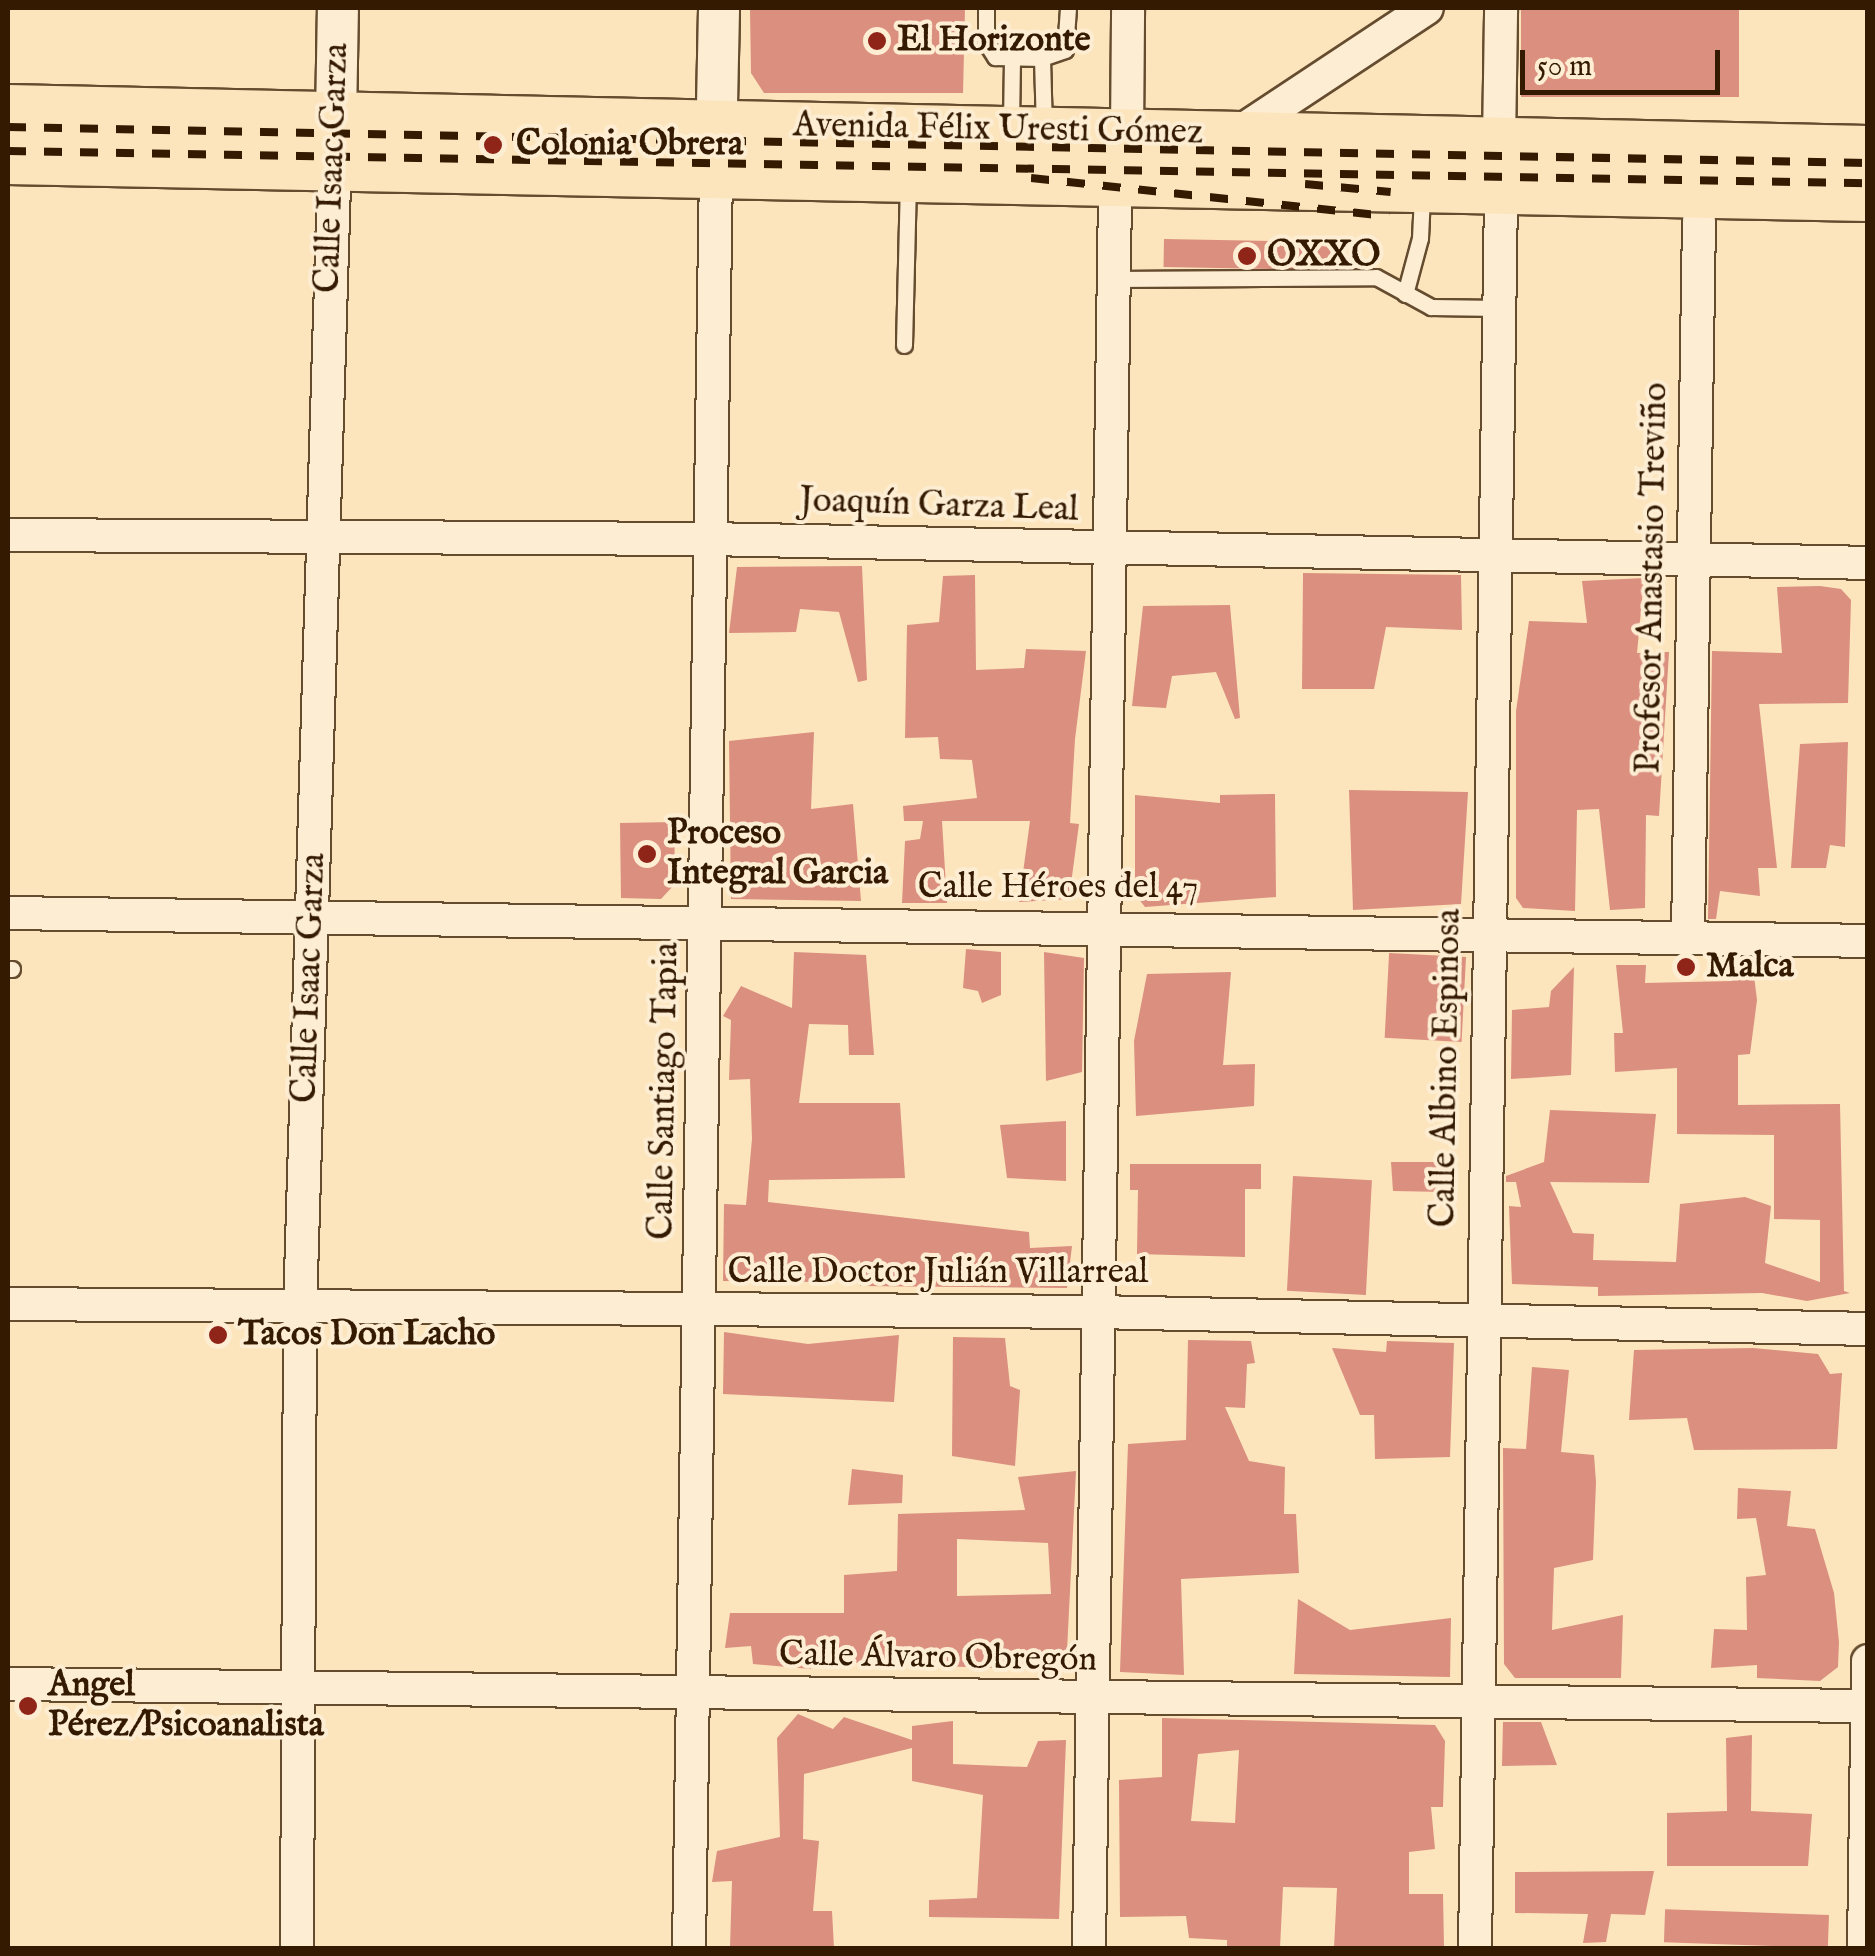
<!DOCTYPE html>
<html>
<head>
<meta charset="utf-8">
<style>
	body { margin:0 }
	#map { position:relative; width:1875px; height:1956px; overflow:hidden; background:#fce4bc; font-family:"IM FELL English",serif }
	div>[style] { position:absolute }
	.building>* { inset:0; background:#db8f7f; transform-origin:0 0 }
	.roads { filter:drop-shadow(2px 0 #654c2f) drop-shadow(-2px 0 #654c2f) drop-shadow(0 2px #654c2f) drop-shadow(0 -2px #654c2f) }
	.service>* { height:15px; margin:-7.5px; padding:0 7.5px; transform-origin:7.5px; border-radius:7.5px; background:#fdedd3 }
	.minor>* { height:32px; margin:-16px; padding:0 16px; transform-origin:16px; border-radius:16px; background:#fdedd3 }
	.tertiary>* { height:40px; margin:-20px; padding:0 20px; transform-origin:20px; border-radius:20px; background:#fdedd3 }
	.primary>* { height:50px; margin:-25px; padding:0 25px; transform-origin:25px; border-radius:25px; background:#fce4bc }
	.rail>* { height:8px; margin-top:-4px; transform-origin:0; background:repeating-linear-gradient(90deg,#331a00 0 18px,transparent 0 36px) }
	.dots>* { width:28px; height:28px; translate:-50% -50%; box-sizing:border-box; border:5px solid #fdedd3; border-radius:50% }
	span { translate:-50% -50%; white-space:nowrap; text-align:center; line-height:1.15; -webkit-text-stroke:8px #fdedd3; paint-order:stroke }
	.poi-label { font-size:35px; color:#331a00; font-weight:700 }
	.left { translate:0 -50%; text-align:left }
	.street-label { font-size:35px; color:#331a00 }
	.frame { position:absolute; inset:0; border:10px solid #331a00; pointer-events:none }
	.scale { position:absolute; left:1520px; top:50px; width:200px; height:45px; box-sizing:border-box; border:5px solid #331a00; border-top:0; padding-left:12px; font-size:30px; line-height:35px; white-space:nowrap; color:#331a00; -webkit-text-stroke:8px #fdedd3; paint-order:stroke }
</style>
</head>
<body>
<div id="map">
	<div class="building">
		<div style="clip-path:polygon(750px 8px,965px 8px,963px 93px,764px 93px,751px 73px)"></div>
		<div style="left:1521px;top:8px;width:218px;height:89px"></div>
		<div style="left:1164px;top:239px;width:167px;height:28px;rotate:1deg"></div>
		<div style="clip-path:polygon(862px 566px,867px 680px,858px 682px,839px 612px,800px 609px,796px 632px,729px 633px,737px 567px)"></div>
		<div style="clip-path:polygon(1303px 573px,1461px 575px,1462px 630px,1386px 627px,1374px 689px,1302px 689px)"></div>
		<div style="clip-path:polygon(975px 575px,976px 670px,1024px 668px,1026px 649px,1086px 651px,1075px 739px,1070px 823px,1079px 824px,1069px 899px,1019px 902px,1030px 821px,942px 821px,947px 903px,902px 903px,905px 841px,920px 839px,923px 821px,904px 821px,903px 806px,977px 798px,972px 760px,940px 759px,938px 737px,905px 738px,907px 625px,939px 622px,943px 576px)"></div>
		<div style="clip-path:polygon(1644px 578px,1637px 653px,1669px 652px,1659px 816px,1646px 815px,1645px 908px,1610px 910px,1599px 809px,1577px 810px,1575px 911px,1523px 908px,1516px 898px,1516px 711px,1529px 621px,1587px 623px,1582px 581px)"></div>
		<div style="clip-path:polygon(1820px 586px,1841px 589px,1851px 600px,1848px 703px,1759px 704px,1777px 868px,1758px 868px,1760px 896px,1720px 891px,1716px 919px,1708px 919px,1712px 651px,1782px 653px,1777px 587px)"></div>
		<div style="clip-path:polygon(1230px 605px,1240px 718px,1235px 719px,1216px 672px,1172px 676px,1166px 708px,1132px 706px,1143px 606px)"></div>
		<div style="clip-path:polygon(814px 732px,811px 809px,853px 804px,861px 901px,731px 899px,729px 741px)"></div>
		<div style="clip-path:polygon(1848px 742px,1845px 847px,1830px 845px,1826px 868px,1791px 868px,1800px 744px)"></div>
		<div style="clip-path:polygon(1349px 790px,1468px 792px,1461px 904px,1353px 910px)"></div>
		<div style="clip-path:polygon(1275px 794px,1276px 897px,1145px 907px,1135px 894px,1135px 795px,1220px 803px,1220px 795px)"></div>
		<div style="clip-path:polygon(675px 822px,674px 885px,661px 899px,621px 898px,620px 823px)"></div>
		<div style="clip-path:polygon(966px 949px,1001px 952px,1001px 995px,982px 1003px,978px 991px,963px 988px)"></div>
		<div style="clip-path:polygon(794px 952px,866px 955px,874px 1055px,849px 1055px,848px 1025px,809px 1024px,799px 1103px,900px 1103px,905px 1178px,769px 1180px,768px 1202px,1029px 1232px,1030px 1248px,1072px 1246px,1067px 1288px,860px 1286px,860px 1260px,823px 1282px,723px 1281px,724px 1204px,746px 1205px,752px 1139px,750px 1079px,729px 1080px,731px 1020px,723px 1016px,741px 986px,792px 1008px)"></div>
		<div style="clip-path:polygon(1044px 952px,1084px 958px,1082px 1072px,1046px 1081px)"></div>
		<div style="left:1466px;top:957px;width:85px;height:77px;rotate:93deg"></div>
		<div style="clip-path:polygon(1616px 965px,1646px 965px,1645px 983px,1732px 981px,1732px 969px,1753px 968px,1757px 1000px,1750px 1054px,1738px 1055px,1738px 1105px,1840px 1104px,1844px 1291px,1850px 1293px,1807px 1301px,1762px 1293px,1598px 1296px,1598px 1287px,1512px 1284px,1509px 1206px,1521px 1207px,1516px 1182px,1506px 1182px,1506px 1176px,1544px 1162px,1550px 1110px,1656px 1114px,1649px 1183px,1550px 1182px,1573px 1233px,1594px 1234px,1593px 1260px,1676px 1262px,1680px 1204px,1745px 1197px,1771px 1206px,1765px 1263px,1820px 1282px,1820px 1220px,1774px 1219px,1774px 1135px,1677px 1134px,1677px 1068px,1615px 1072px,1614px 1033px,1623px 1033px)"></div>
		<div style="clip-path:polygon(1574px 967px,1571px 1075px,1511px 1079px,1512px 1010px,1549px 1007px,1551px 991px)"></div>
		<div style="clip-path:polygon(1231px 972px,1223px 1065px,1255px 1064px,1254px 1106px,1136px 1116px,1134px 1041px,1147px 974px)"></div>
		<div style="clip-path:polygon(1066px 1121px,1066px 1181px,1007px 1178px,1000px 1125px)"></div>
		<div style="clip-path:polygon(1391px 1162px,1453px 1162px,1446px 1192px,1393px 1191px)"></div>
		<div style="clip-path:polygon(1130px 1164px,1261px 1164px,1261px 1189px,1245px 1189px,1245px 1257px,1137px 1254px,1138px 1190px,1130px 1190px)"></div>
		<div style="left:1293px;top:1176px;width:79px;height:115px;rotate:3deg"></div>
		<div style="clip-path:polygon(724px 1332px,808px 1344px,899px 1335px,894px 1402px,723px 1394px)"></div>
		<div style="clip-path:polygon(953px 1337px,1005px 1338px,1010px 1386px,1020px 1390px,1015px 1466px,952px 1456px)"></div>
		<div style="clip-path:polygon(1188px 1340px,1251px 1341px,1255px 1363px,1247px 1364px,1245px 1408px,1225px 1407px,1249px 1461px,1285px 1467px,1284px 1514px,1296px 1514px,1299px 1573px,1181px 1579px,1184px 1675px,1120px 1672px,1128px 1444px,1186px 1440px)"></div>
		<div style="clip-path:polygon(1387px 1341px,1454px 1343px,1450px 1457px,1375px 1459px,1374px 1415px,1360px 1415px,1332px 1348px,1386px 1352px)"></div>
		<div style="clip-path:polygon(1753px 1348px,1818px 1354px,1830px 1374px,1842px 1373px,1837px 1449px,1694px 1450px,1687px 1418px,1629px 1420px,1634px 1350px)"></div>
		<div style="clip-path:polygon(1532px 1367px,1569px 1370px,1561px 1452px,1594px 1455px,1596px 1482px,1593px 1560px,1554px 1568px,1552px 1630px,1623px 1615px,1621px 1678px,1515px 1678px,1504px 1664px,1503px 1448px,1526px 1449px)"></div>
		<div style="clip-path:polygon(852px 1469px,903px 1475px,902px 1503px,848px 1505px)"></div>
		<div style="clip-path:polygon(evenodd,1076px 1471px,1066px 1671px,811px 1661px,811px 1669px,753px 1664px,751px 1646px,725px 1648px,730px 1613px,844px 1613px,844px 1575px,897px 1571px,898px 1514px,1025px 1510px,1018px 1477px,1076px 1471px,957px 1539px,1048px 1543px,1051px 1594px,957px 1596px,957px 1539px)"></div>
		<div style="clip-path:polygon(1738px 1488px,1791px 1491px,1787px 1526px,1815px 1529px,1834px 1593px,1839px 1642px,1838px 1667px,1820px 1681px,1757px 1678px,1757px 1665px,1711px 1668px,1714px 1629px,1747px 1630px,1746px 1577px,1766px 1575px,1756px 1518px,1737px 1519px)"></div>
		<div style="clip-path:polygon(1298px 1599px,1350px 1630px,1451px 1618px,1450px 1677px,1294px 1674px)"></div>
		<div style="clip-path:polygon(798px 1714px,833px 1729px,844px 1717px,912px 1740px,912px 1726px,953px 1721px,953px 1764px,1027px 1767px,1038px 1741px,1066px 1740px,1059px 1919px,929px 1917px,929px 1900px,977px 1898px,983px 1795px,912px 1781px,912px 1748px,804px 1774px,803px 1839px,819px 1841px,813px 1911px,832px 1911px,834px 1948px,730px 1948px,732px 1881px,712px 1882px,717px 1851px,780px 1837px,777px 1738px)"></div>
		<div style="clip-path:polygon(evenodd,1162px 1718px,1435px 1725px,1445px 1741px,1443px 1807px,1431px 1807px,1435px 1849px,1409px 1852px,1409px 1894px,1443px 1894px,1444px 1948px,1334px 1948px,1337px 1888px,1283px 1887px,1280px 1948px,1227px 1948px,1227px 1940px,1189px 1938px,1186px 1916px,1120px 1917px,1119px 1780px,1162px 1777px,1162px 1718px,1239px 1750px,1235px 1823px,1191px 1821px,1198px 1754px,1239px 1750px)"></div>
		<div style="clip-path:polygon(1503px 1722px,1541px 1722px,1557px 1765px,1502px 1766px)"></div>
		<div style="clip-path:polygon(1752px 1735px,1751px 1811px,1812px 1814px,1808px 1866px,1667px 1866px,1667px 1813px,1727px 1811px,1726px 1738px)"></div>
		<div style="clip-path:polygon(1654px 1871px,1645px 1915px,1611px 1914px,1606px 1942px,1583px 1943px,1588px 1914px,1515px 1913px,1515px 1872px)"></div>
		<div style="left:1829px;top:1915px;width:33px;height:164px;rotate:92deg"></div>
	</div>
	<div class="roads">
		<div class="service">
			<div style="left:986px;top:8px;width:35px;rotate:90deg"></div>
			<div style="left:986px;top:43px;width:17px;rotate:57deg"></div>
			<div style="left:995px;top:57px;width:47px;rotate:1.2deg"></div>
			<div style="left:1042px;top:58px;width:24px;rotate:-19deg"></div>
			<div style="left:1065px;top:50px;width:42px;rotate:-85.9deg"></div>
			<div style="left:1042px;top:58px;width:70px;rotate:88.4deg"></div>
			<div style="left:1011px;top:123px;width:66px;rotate:-89.1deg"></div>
			<div style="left:1114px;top:279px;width:262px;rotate:-0.4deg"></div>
			<div style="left:1376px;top:277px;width:63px;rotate:28.6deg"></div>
			<div style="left:1431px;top:307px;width:69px;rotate:0.8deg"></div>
			<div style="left:1405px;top:294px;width:58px;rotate:-75deg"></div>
			<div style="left:1420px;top:238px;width:43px;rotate:-87.3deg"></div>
			<div style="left:904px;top:345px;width:161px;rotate:-88.6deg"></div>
			<div style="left:8px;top:969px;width:4px"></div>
		</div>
		<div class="minor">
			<div style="left:1127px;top:133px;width:125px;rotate:-89.5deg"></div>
			<div style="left:1235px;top:135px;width:230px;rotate:-33.5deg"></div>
			<div style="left:1499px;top:142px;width:134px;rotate:-89.1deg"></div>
			<div style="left:8px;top:535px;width:699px;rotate:0.33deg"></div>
			<div style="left:707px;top:539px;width:1161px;rotate:1.18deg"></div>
			<div style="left:8px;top:913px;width:1860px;rotate:0.86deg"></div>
			<div style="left:1688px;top:936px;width:715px;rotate:-89.12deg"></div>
			<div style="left:8px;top:1304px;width:1088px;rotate:0.42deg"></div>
			<div style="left:1096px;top:1312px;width:772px;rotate:1.26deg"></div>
			<div style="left:8px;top:1684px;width:1860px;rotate:0.68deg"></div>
			<div style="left:297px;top:1948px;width:639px;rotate:-89.73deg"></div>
			<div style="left:300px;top:1309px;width:1162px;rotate:-88.27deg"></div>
			<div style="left:689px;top:1948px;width:1774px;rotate:-89.13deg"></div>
			<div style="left:1089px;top:1948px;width:1762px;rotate:-89.15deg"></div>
			<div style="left:1475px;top:1948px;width:1759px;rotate:-89.15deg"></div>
			<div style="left:1864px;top:1948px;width:287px;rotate:-89.2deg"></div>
		</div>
		<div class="tertiary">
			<div style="left:336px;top:119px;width:111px;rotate:-89deg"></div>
			<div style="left:716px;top:153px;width:145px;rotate:-88.8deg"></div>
		</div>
		<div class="primary">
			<div style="left:8px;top:110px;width:1860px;rotate:1.26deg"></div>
			<div style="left:8px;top:159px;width:1860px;rotate:1.14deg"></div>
		</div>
	</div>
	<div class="rail">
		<div style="left:8px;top:127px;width:1860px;rotate:1.11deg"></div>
		<div style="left:8px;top:151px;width:1860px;rotate:0.99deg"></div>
		<div style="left:1031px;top:178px;width:360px;rotate:6.1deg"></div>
		<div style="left:1305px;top:184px;width:86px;rotate:5.3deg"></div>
	</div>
	<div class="dots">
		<div style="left:877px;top:41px;background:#8f2418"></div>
		<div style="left:493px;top:145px;background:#8f2418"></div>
		<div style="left:1247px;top:256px;background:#8f2418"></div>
		<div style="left:647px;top:854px;background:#8f2418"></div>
		<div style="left:1686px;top:967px;background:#8f2418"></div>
		<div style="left:218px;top:1335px;background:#8f2418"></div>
		<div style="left:28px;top:1706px;background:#8f2418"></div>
	</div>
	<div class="poi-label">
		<span class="left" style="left:897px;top:41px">El Horizonte</span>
		<span class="left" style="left:516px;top:145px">Colonia Obrera</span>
		<span class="left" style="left:1267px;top:256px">OXXO</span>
		<span class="left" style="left:667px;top:854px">Proceso<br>Integral Garcia</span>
		<span class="left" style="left:1706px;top:967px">Malca</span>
		<span class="left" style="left:238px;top:1335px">Tacos Don Lacho</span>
		<span class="left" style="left:48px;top:1706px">Angel<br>Pérez/Psicoanalista</span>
	</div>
	<div class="street-label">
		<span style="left:998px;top:130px;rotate:1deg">Avenida Félix Uresti Gómez</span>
		<span style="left:333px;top:168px;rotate:-88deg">Calle Isaac Garza</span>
		<span style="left:939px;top:506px;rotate:2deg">Joaquín Garza Leal</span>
		<span style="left:1653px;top:578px;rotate:-89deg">Profesor Anastasio Treviño</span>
		<span style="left:1058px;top:888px">Calle Héroes del 47</span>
		<span style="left:310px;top:978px;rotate:-88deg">Calle Isaac Garza</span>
		<span style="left:1447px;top:1068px;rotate:-89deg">Calle Albino Espinosa</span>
		<span style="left:665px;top:1091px;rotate:-89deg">Calle Santiago Tapia</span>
		<span style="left:938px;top:1273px">Calle Doctor Julián Villarreal</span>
		<span style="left:938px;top:1658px;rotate:1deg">Calle Álvaro Obregón</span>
	</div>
	<div class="frame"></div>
	<div class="scale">50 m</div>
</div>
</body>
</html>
